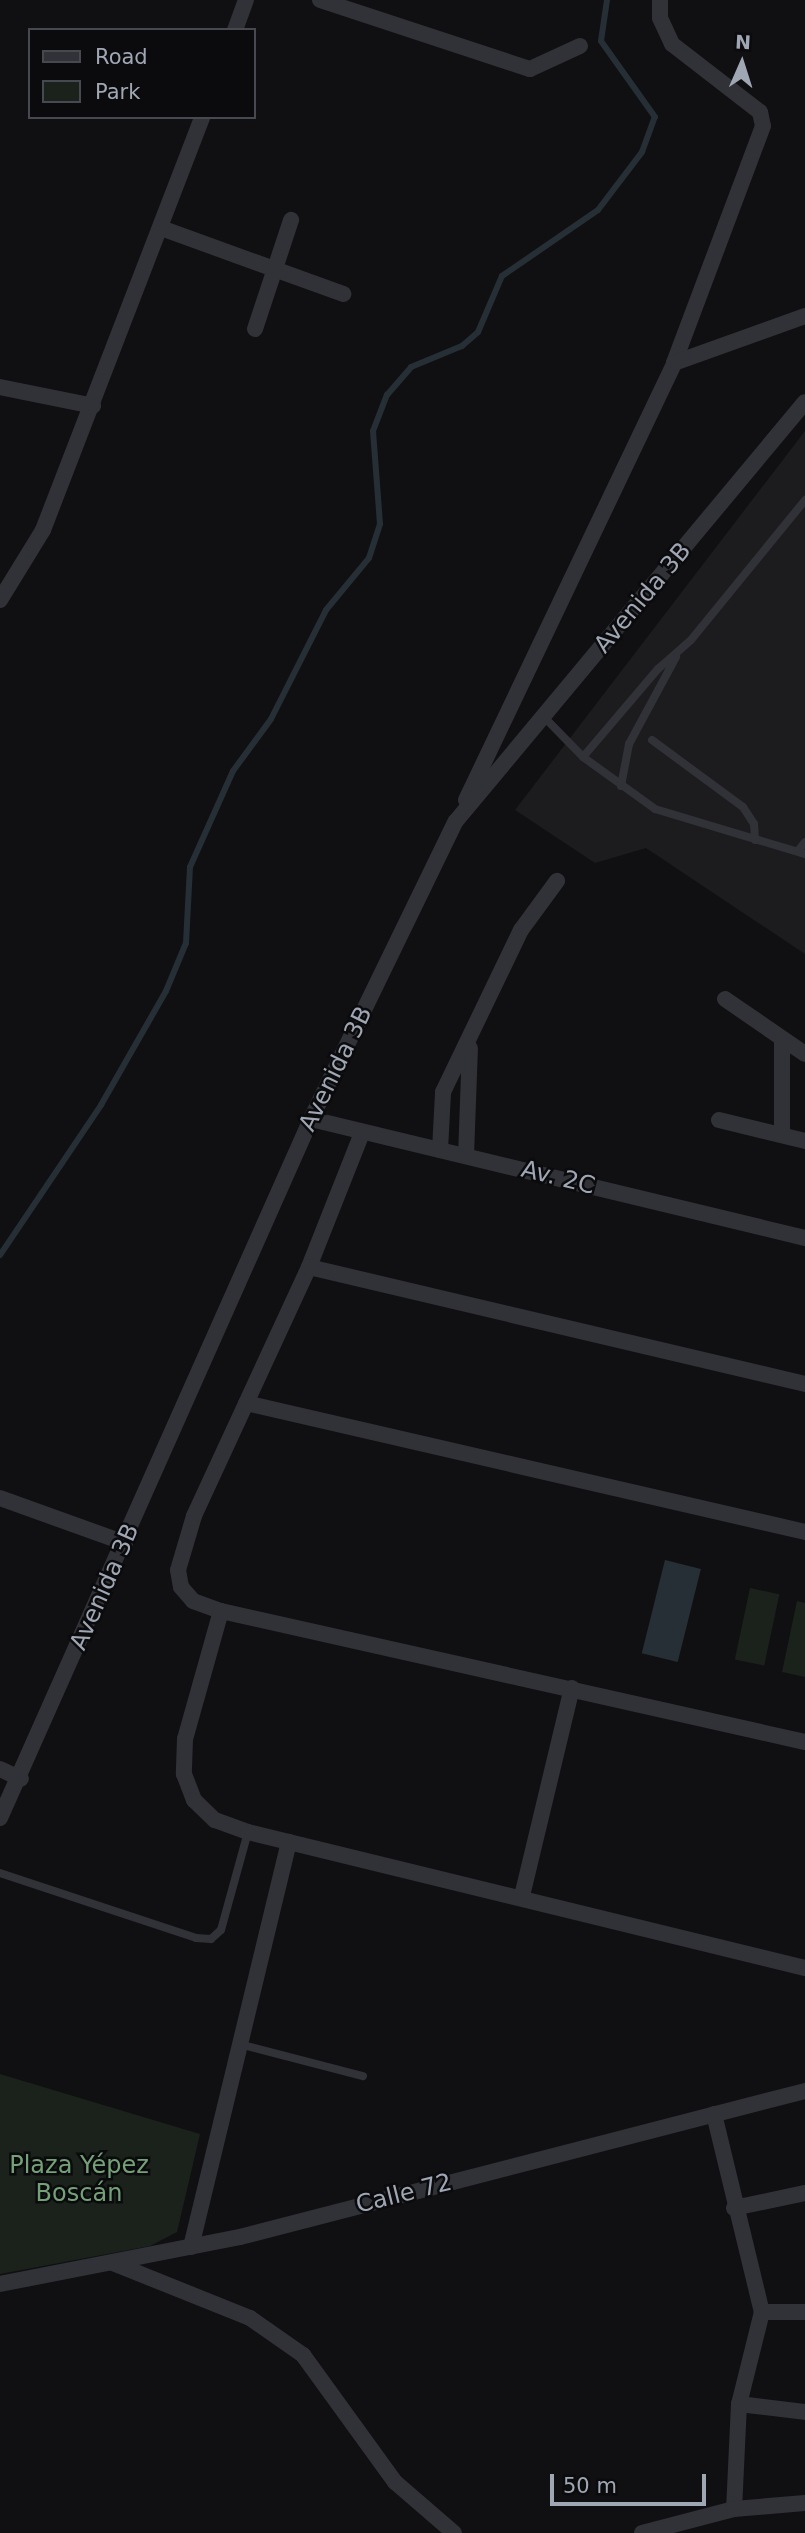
<!DOCTYPE html>
<html>
<head>
<meta charset="utf-8">
<style>
	body { margin:0 }
	#map { position:relative; width:805px; height:2533px; overflow:hidden; background:#101012; font-family:"DejaVu Sans",sans-serif }
	div>[style] { position:absolute }
	.built>* { inset:0; background:#1c1c1f }
	.green>* { inset:0; background:#1a221b; transform-origin:0 0 }
	.water>* { inset:0; background:#262f36; transform-origin:0 0 }
	.stream>* { height:6px; margin:-3px; padding:0 3px; transform-origin:3px; border-radius:3px; background:#262f36 }
	.service>* { height:8px; margin:-4px; padding:0 4px; transform-origin:4px; border-radius:4px; background:#313237 }
	.minor>* { height:16px; margin:-8px; padding:0 8px; transform-origin:8px; border-radius:8px; background:#313237 }
	span { translate:-50% -50%; white-space:nowrap; text-align:center; line-height:1.15; -webkit-text-stroke:5px #0b0b0d; paint-order:stroke }
	.street-label { font-size:24px; color:#a0a7b4 }
	.park-label { font-size:24px; color:#75a178 }
	.legend { position:absolute; left:28px; top:28px; width:228px; height:91px; box-sizing:border-box; background:#0b0b0d; border:2px solid #474950; margin:0; padding:9px 12px; list-style:none; font-size:21px; color:#a0a7b4 }
	.legend li { display:flex; align-items:center; gap:14px; height:35px }
	.legend b { width:35px; border:2px solid #474950 }
	.north { position:absolute; left:707px; top:28px; width:70px; height:70px; -webkit-text-stroke:5px #0b0b0d; paint-order:stroke; rotate:3deg; font-size:19px; font-weight:700; line-height:28px; text-align:center; color:#a0a7b4 }
	.north::after { content:''; display:block; margin:auto; width:24px; height:32px; background:#a0a7b4; clip-path:polygon(50% 0,100% 100%,50% 72%,0 100%) }
	.scale { position:absolute; left:550px; top:2474px; width:156px; height:32px; box-sizing:border-box; border:4px solid #a0a7b4; border-top:0; padding-left:9px; font-size:21px; line-height:24px; white-space:nowrap; color:#a0a7b4; -webkit-text-stroke:5px #0b0b0d; paint-order:stroke }
</style>
</head>
<body>
<div id="map">
	<div class="built">
		<div style="clip-path:polygon(805px 431px,805px 954px,646px 848px,595px 863px,515px 810px)"></div>
	</div>
	<div class="green">
		<div style="left:750px;top:1588px;width:30px;height:73px;rotate:12deg"></div>
		<div style="clip-path:polygon(797px 1601px,805px 1603px,805px 1677px,782px 1672px)"></div>
		<div style="clip-path:polygon(0 2074px,200px 2134px,177px 2232px,150px 2246px,0 2274px)"></div>
	</div>
	<div class="water">
		<div style="left:665px;top:1560px;width:37px;height:96px;rotate:14deg"></div>
	</div>
	<div class="stream">
		<div style="left:0;top:1255px;width:181px;rotate:-56deg"></div>
		<div style="left:101px;top:1105px;width:131px;rotate:-60.3deg"></div>
		<div style="left:166px;top:991px;width:52px;rotate:-67.4deg"></div>
		<div style="left:186px;top:943px;width:76px;rotate:-87deg"></div>
		<div style="left:190px;top:867px;width:105px;rotate:-65.9deg"></div>
		<div style="left:233px;top:771px;width:64px;rotate:-53.8deg"></div>
		<div style="left:271px;top:719px;width:122px;rotate:-63.2deg"></div>
		<div style="left:326px;top:610px;width:67px;rotate:-50.4deg"></div>
		<div style="left:369px;top:558px;width:36px;rotate:-72deg"></div>
		<div style="left:380px;top:524px;width:93px;rotate:-94.3deg"></div>
		<div style="left:373px;top:431px;width:39px;rotate:-69deg"></div>
		<div style="left:387px;top:395px;width:37px;rotate:-49deg"></div>
		<div style="left:411px;top:367px;width:55px;rotate:-22.4deg"></div>
		<div style="left:462px;top:346px;width:21px;rotate:-41deg"></div>
		<div style="left:478px;top:332px;width:61px;rotate:-66.8deg"></div>
		<div style="left:502px;top:276px;width:116px;rotate:-34.5deg"></div>
		<div style="left:598px;top:210px;width:73px;rotate:-52.8deg"></div>
		<div style="left:642px;top:152px;width:37px;rotate:-70deg"></div>
		<div style="left:655px;top:117px;width:93px;rotate:-125.4deg"></div>
		<div style="left:601px;top:41px;width:41px;rotate:-81.7deg"></div>
	</div>
	<div class="service">
		<div style="left:544px;top:717px;width:56px;rotate:45.7deg"></div>
		<div style="left:583px;top:757px;width:89px;rotate:35.8deg"></div>
		<div style="left:655px;top:809px;width:157px;rotate:16.7deg"></div>
		<div style="left:652px;top:740px;width:113px;rotate:36.4deg"></div>
		<div style="left:743px;top:807px;width:20px;rotate:57deg"></div>
		<div style="left:754px;top:824px;width:16px;rotate:86deg"></div>
		<div style="left:583px;top:757px;width:116px;rotate:-49.6deg"></div>
		<div style="left:658px;top:669px;width:44px;rotate:-41.3deg"></div>
		<div style="left:691px;top:640px;width:181px;rotate:-50.8deg"></div>
		<div style="left:621px;top:786px;width:43px;rotate:-79.2deg"></div>
		<div style="left:629px;top:744px;width:99px;rotate:-61.6deg"></div>
		<div style="left:798px;top:851px;width:11px;rotate:-52deg"></div>
		<div style="left:0;top:1873px;width:206px;rotate:18.3deg"></div>
		<div style="left:196px;top:1938px;width:15px;rotate:4deg"></div>
		<div style="left:211px;top:1939px;width:13px;rotate:-42deg"></div>
		<div style="left:221px;top:1930px;width:102px;rotate:-74.6deg"></div>
		<div style="left:239px;top:2044px;width:128px;rotate:14.5deg"></div>
	</div>
	<div class="minor">
		<div style="left:320px;top:0;width:221px;rotate:18.2deg"></div>
		<div style="left:530px;top:69px;width:55px;rotate:-24.7deg"></div>
		<div style="left:660px;top:0;width:18px;rotate:90deg"></div>
		<div style="left:660px;top:18px;width:29px;rotate:65deg"></div>
		<div style="left:672px;top:44px;width:111px;rotate:37.7deg"></div>
		<div style="left:760px;top:112px;width:14px;rotate:78deg"></div>
		<div style="left:763px;top:126px;width:253px;rotate:110.6deg"></div>
		<div style="left:235px;top:30px;width:32px;rotate:-70deg"></div>
		<div style="left:161px;top:228px;width:194px;rotate:19.9deg"></div>
		<div style="left:255px;top:329px;width:115px;rotate:-71.7deg"></div>
		<div style="left:0;top:387px;width:95px;rotate:11.5deg"></div>
		<div style="left:0;top:600px;width:82px;rotate:-58.4deg"></div>
		<div style="left:43px;top:530px;width:443px;rotate:-68.9deg"></div>
		<div style="left:466px;top:800px;width:484px;rotate:-64.5deg"></div>
		<div style="left:674px;top:363px;width:139px;rotate:-19.7deg"></div>
		<div style="left:725px;top:999px;width:97px;rotate:34.5deg"></div>
		<div style="left:311px;top:1119px;width:508px;rotate:13.54deg"></div>
		<div style="left:719px;top:1120px;width:89px;rotate:13.7deg"></div>
		<div style="left:362px;top:1133px;width:144px;rotate:111.6deg"></div>
		<div style="left:309px;top:1267px;width:274px;rotate:114.8deg"></div>
		<div style="left:194px;top:1516px;width:56px;rotate:106.5deg"></div>
		<div style="left:178px;top:1570px;width:17px;rotate:80deg"></div>
		<div style="left:181px;top:1587px;width:18px;rotate:49deg"></div>
		<div style="left:193px;top:1601px;width:30px;rotate:20deg"></div>
		<div style="left:221px;top:1611px;width:599px;rotate:12.64deg"></div>
		<div style="left:782px;top:1135px;width:96px;rotate:-90deg"></div>
		<div style="left:440px;top:1150px;width:58px;rotate:-87deg"></div>
		<div style="left:443px;top:1092px;width:180px;rotate:-64.3deg"></div>
		<div style="left:521px;top:930px;width:61px;rotate:-53.7deg"></div>
		<div style="left:466px;top:1156px;width:108px;rotate:-87.9deg"></div>
		<div style="left:309px;top:1267px;width:510px;rotate:13.27deg"></div>
		<div style="left:246px;top:1403px;width:574px;rotate:12.99deg"></div>
		<div style="left:0;top:1498px;width:133px;rotate:19.8deg"></div>
		<div style="left:221px;top:1611px;width:133px;rotate:105.7deg"></div>
		<div style="left:185px;top:1739px;width:35px;rotate:92deg"></div>
		<div style="left:184px;top:1774px;width:28px;rotate:69deg"></div>
		<div style="left:194px;top:1800px;width:29px;rotate:44deg"></div>
		<div style="left:215px;top:1820px;width:35px;rotate:20deg"></div>
		<div style="left:248px;top:1832px;width:573px;rotate:13.72deg"></div>
		<div style="left:0;top:1769px;width:23px;rotate:25deg"></div>
		<div style="left:0;top:1818px;width:765px;rotate:-66.01deg"></div>
		<div style="left:311px;top:1119px;width:331px;rotate:-64.1deg"></div>
		<div style="left:456px;top:821px;width:545px;rotate:-50.21deg"></div>
		<div style="left:522px;top:1896px;width:214px;rotate:-76.5deg"></div>
		<div style="left:714px;top:2114px;width:204px;rotate:76.4deg"></div>
		<div style="left:762px;top:2312px;width:95px;rotate:104deg"></div>
		<div style="left:739px;top:2404px;width:105px;rotate:92.7deg"></div>
		<div style="left:734px;top:2208px;width:73px;rotate:-11.9deg"></div>
		<div style="left:191px;top:2247px;width:417px;rotate:-76.4deg"></div>
		<div style="left:113px;top:2263px;width:148px;rotate:21.9deg"></div>
		<div style="left:250px;top:2318px;width:65px;rotate:34.9deg"></div>
		<div style="left:303px;top:2355px;width:157px;rotate:54.1deg"></div>
		<div style="left:395px;top:2482px;width:78px;rotate:40.8deg"></div>
		<div style="left:0;top:2284px;width:245px;rotate:-11.1deg"></div>
		<div style="left:240px;top:2237px;width:584px;rotate:-14.49deg"></div>
		<div style="left:762px;top:2312px;width:43px"></div>
		<div style="left:739px;top:2404px;width:66px;rotate:6.9deg"></div>
		<div style="left:642px;top:2533px;width:95px;rotate:-14.6deg"></div>
		<div style="left:734px;top:2509px;width:71px;rotate:-4.8deg"></div>
	</div>
	<div class="street-label">
		<span style="left:643px;top:598px;rotate:-50deg">Avenida 3B</span>
		<span style="left:336px;top:1069px;rotate:-64deg">Avenida 3B</span>
		<span style="left:558px;top:1178px;rotate:14deg">Av. 2C</span>
		<span style="left:105px;top:1587px;rotate:-66deg">Avenida 3B</span>
		<span style="left:404px;top:2194px;rotate:-14deg">Calle 72</span>
	</div>
	<div class="park-label">
		<span style="left:79px;top:2180px">Plaza Yépez<br>Boscán</span>
	</div>
	<ul class="legend">
	<li><b style="height:9px;background:#313237"></b>Road</li>
	<li><b style="height:19px;background:#1a221b"></b>Park</li>
	</ul>
	<div class="north">N</div>
	<div class="scale">50 m</div>
</div>
</body>
</html>
